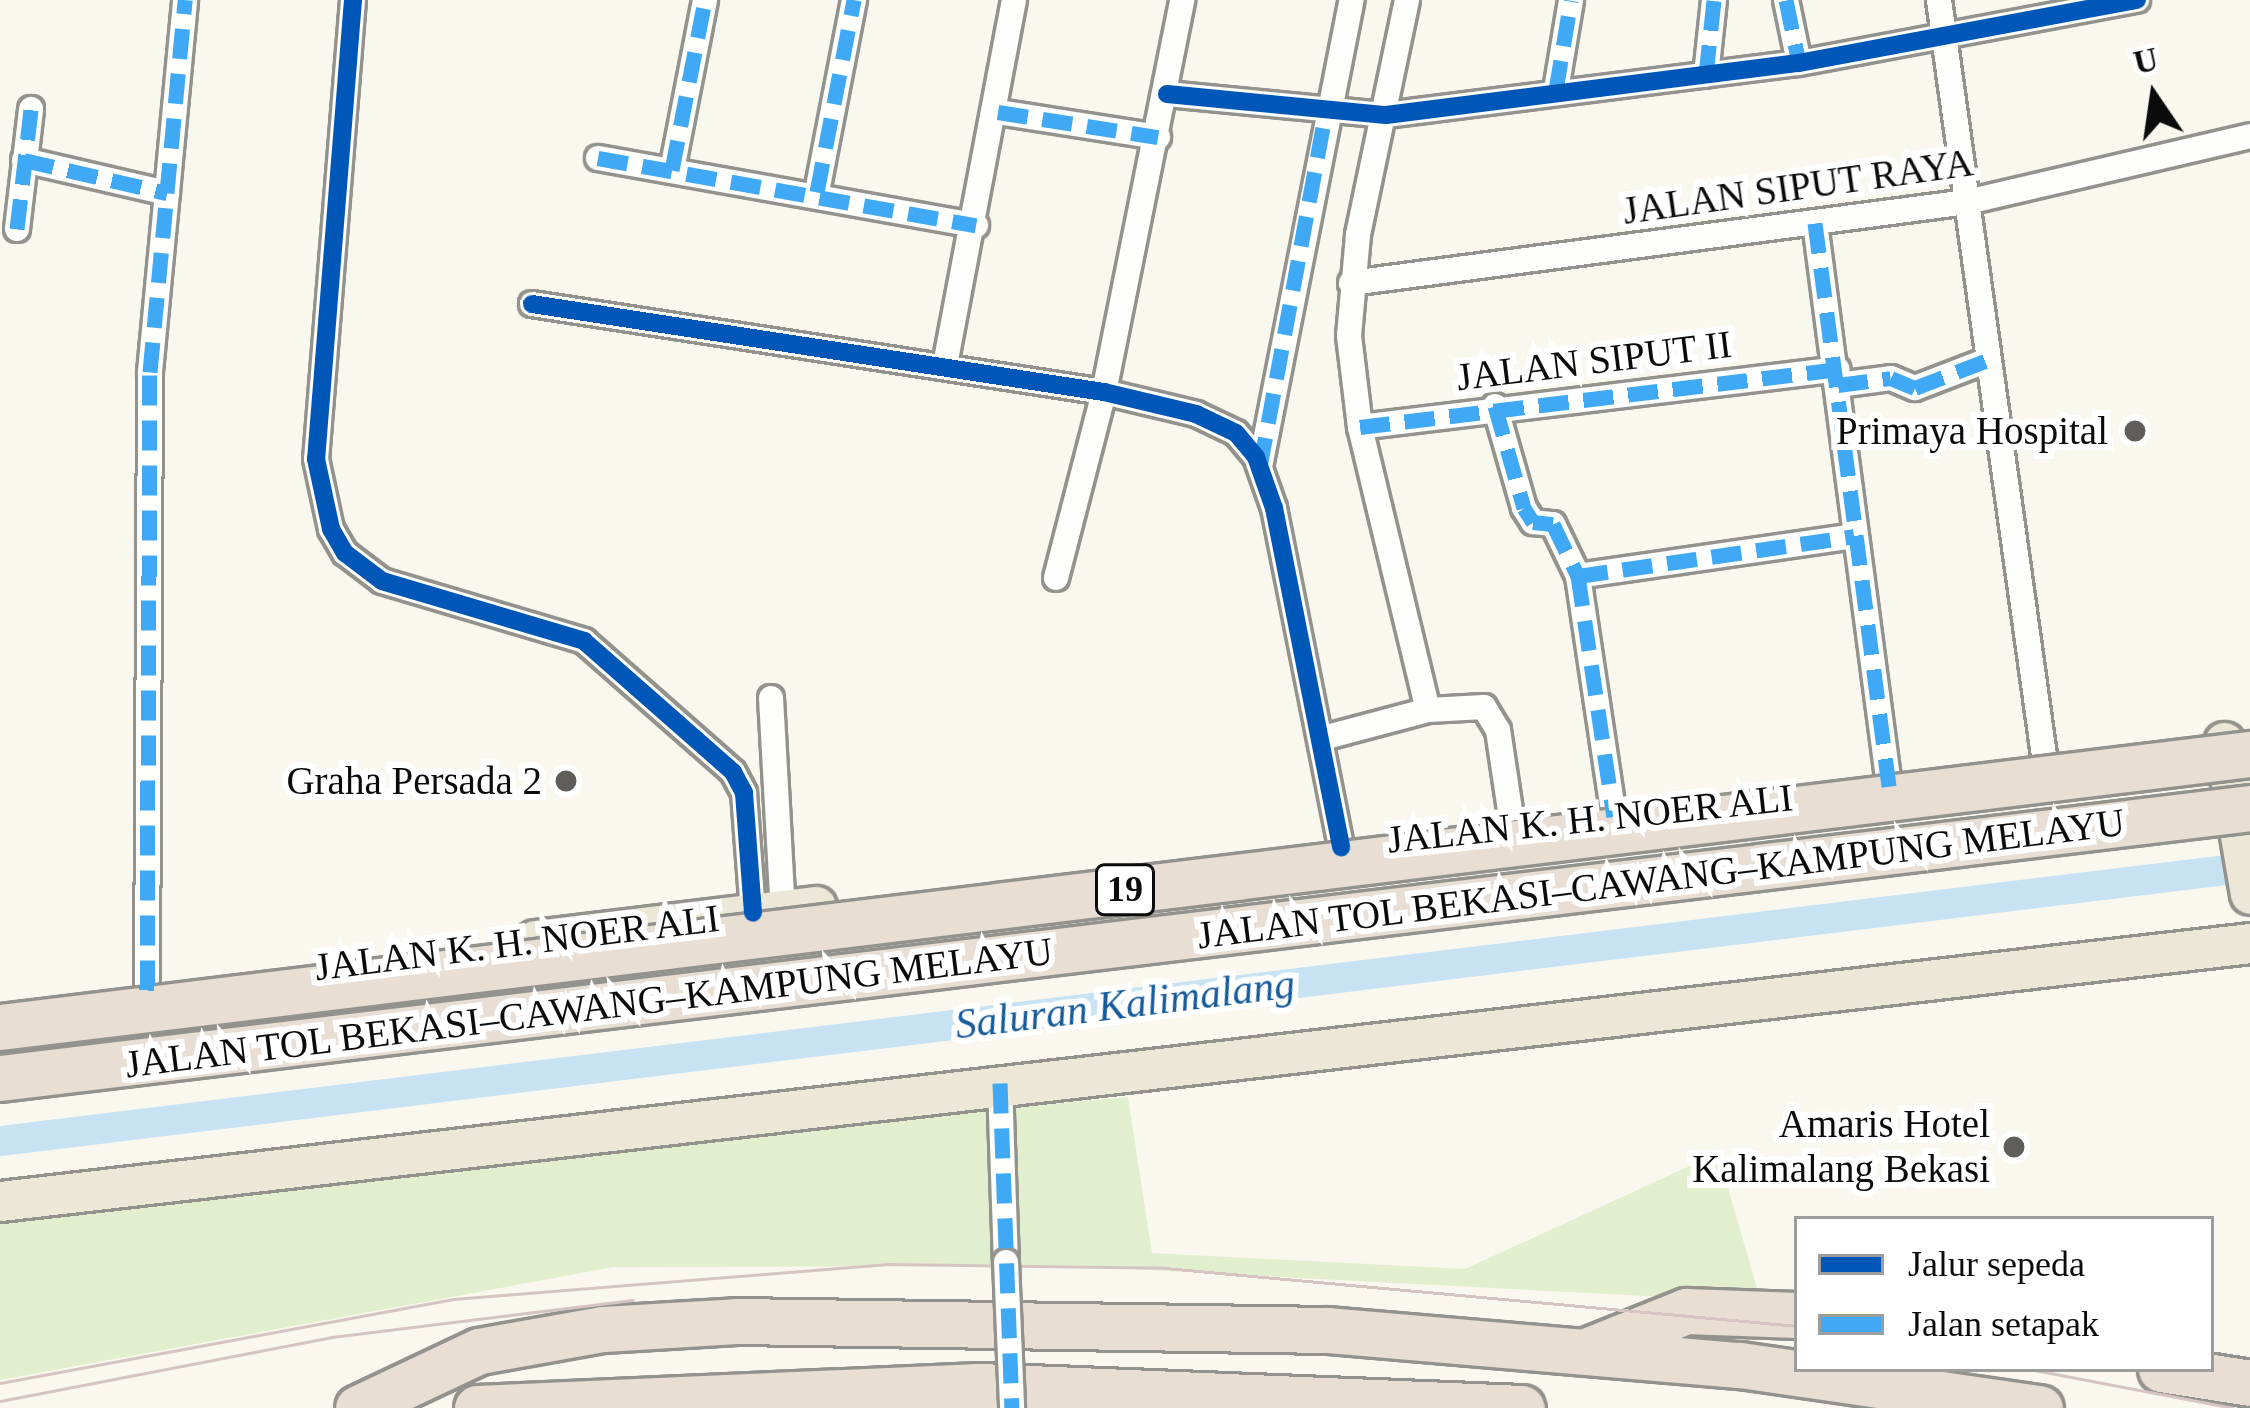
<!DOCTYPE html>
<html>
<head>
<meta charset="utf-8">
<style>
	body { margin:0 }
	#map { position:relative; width:2250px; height:1408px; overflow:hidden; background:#faf8ee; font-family:"Times New Roman",serif }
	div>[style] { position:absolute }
	.green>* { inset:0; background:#e1efce }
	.canal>* { height:30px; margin:-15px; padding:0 15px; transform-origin:15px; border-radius:15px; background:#c6e2f3 }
	.roads { filter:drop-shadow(3px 0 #93928d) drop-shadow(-3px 0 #93928d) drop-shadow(0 3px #93928d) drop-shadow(0 -3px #93928d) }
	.street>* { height:24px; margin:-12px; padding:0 12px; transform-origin:12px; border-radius:12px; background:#fefefc }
	.primary>* { height:39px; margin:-19.5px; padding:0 19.5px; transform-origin:19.5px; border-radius:19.5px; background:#ece7d7 }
	.highway>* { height:45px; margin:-22.5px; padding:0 22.5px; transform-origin:22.5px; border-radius:22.5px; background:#e8ded4 }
	.tram>* { height:3px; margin:-1.5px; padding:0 1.5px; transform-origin:1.5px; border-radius:1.5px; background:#d6c4c3 }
	.bridges { filter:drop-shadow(3px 0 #93928d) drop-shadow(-3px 0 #93928d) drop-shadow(0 3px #93928d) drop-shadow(0 -3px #93928d) }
	.street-bridge>* { height:24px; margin:-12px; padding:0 12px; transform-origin:12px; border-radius:12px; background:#fefefc }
	.highway-bridge>* { height:45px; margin:-22.5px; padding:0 22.5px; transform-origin:22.5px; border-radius:22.5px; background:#e8ded4 }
	.quiet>* { height:15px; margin-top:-7.5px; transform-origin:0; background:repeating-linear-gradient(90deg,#3fa9f5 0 30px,transparent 0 45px) }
	.cycleway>* { height:18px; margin:-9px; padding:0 9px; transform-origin:9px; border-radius:9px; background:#0057b8 }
	.dots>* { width:33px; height:33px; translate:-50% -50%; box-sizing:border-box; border:6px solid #fff; border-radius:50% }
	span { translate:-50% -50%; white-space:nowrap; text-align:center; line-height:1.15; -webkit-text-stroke:12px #fff; paint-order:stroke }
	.shield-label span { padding:3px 9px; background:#fff; border:3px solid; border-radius:9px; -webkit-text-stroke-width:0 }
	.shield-label { font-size:36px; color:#0b0b0b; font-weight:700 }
	.street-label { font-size:39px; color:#0b0b0b }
	.poi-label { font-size:39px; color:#0b0b0b }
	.right { translate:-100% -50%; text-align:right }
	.water-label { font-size:42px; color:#175b9a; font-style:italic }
	.legend { position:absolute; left:1794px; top:1216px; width:420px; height:156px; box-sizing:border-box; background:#fff; border:3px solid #9d9d9d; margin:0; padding:15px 21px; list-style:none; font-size:36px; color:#0b0b0b }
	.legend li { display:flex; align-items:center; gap:24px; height:60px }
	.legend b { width:60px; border:3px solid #9d9d9d }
	.north { position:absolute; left:2094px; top:36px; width:120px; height:120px; -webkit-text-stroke:9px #fff; paint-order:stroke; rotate:347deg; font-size:33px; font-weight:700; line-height:48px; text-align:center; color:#0b0b0b }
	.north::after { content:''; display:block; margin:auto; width:42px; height:54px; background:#0b0b0b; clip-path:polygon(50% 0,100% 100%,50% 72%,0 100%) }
</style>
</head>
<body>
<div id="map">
	<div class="green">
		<div style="clip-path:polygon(1128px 1097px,1152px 1253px,1465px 1269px,1718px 1153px,1761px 1302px,1071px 1266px,614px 1267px,0 1380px,0 1204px)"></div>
	</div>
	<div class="canal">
		<div style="left:0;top:1141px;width:2267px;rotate:-6.94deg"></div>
	</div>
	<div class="roads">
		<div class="street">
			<div style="left:353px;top:0;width:460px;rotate:94.6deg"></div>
			<div style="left:316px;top:459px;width:72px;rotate:77.9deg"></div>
			<div style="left:331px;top:529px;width:28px;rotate:60deg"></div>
			<div style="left:345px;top:553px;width:46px;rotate:37.1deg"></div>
			<div style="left:382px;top:581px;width:211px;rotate:16.5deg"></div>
			<div style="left:584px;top:641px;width:198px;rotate:41.3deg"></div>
			<div style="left:733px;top:772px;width:24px;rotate:62deg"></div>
			<div style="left:744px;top:793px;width:120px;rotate:85.7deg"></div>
			<div style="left:1407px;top:0;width:240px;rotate:101.8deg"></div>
			<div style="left:1358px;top:235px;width:101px;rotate:95.1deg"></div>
			<div style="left:1349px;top:336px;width:92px;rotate:83.1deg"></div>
			<div style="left:1360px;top:427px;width:291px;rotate:76.5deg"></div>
			<div style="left:1786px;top:0;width:64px;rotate:78.3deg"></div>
			<div style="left:1939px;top:0;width:777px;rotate:82.09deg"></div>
			<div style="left:1706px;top:75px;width:75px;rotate:-83.9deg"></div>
			<div style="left:1556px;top:90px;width:91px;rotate:-80.5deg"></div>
			<div style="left:1167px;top:94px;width:220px;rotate:5.5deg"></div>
			<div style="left:1386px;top:115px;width:416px;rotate:-7.2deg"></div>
			<div style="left:1799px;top:63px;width:344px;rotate:-10.6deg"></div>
			<div style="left:998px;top:112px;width:162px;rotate:8.9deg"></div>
			<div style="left:598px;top:158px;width:384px;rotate:10.1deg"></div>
			<div style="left:24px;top:160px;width:147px;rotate:13deg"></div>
			<div style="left:672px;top:170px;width:173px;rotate:-79deg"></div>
			<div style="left:817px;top:192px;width:196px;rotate:-79.1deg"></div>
			<div style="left:1815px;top:223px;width:568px;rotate:82.51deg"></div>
			<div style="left:17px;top:229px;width:121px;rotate:-83.3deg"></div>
			<div style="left:1351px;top:283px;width:621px;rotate:-7.49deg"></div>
			<div style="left:1967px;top:202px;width:291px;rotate:-13.1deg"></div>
			<div style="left:532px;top:304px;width:579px;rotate:8.75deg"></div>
			<div style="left:1104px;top:392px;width:95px;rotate:13.4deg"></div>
			<div style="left:1196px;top:414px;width:44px;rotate:25.4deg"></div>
			<div style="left:1236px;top:433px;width:31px;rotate:50deg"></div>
			<div style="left:1256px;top:457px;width:54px;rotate:70.6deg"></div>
			<div style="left:1274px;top:508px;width:346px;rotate:78.8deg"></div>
			<div style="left:945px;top:365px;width:371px;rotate:-79.3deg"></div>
			<div style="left:1838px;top:385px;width:53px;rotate:-7.5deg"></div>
			<div style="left:1891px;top:378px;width:26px;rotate:23deg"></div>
			<div style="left:1915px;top:388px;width:78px;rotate:-21deg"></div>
			<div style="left:1495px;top:406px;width:106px;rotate:74.1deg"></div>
			<div style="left:1524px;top:508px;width:17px;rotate:57deg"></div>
			<div style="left:1533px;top:522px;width:20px;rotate:6deg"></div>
			<div style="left:1553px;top:524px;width:58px;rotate:64.3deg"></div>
			<div style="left:1578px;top:576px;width:243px;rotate:81.5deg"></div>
			<div style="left:1360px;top:427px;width:481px;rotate:-6.9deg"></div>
			<div style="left:1260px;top:467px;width:476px;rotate:-78.9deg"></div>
			<div style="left:1578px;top:576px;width:279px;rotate:-8.2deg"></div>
			<div style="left:1056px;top:578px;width:192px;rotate:-75.5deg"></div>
			<div style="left:1104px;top:392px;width:400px;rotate:-78.7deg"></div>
			<div style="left:771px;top:698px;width:212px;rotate:86.8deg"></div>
			<div style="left:1323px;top:738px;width:109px;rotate:-14.9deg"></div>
			<div style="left:1428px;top:710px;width:56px;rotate:-3.1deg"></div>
			<div style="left:1484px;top:707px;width:27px;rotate:59deg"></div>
			<div style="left:1498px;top:730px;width:101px;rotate:81.5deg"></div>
			<div style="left:147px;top:990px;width:618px;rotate:-89.72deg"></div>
			<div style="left:150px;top:372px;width:374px;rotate:-84.6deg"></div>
			<div style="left:1000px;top:1083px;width:179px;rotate:88.1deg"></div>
		</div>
		<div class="primary">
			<div style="left:2224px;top:742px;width:154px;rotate:80.3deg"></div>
			<div style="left:535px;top:940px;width:283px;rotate:-6.9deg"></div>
			<div style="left:0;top:1201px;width:2265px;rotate:-6.54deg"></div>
		</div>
		<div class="highway">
			<div style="left:1589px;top:1350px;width:105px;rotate:-21.9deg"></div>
			<div style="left:1686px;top:1311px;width:111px;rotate:2.1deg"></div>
			<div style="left:2161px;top:1369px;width:90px;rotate:8.9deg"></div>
			<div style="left:358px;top:1408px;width:134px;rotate:-25.2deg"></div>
			<div style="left:479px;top:1351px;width:126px;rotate:-10.1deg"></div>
			<div style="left:603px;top:1329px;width:133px;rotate:-3.4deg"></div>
			<div style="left:736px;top:1321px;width:592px;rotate:0.87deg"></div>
			<div style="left:1328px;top:1330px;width:413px;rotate:4.9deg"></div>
			<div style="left:1740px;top:1365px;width:303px;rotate:8.2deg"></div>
			<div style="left:477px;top:1408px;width:502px;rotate:-2.51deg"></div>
			<div style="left:979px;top:1386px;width:543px;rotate:2.32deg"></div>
		</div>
	</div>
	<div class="tram">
		<div style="left:2029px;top:1369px;width:208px;rotate:10.8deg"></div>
		<div style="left:0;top:1383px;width:461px;rotate:-10.5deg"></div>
		<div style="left:453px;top:1299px;width:437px;rotate:-4.6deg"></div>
		<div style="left:889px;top:1264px;width:276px;rotate:0.8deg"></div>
		<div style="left:1165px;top:1268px;width:635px;rotate:5.24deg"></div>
		<div style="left:0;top:1401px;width:337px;rotate:-10.9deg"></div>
		<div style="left:331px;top:1337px;width:304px;rotate:-7deg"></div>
	</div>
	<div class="bridges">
		<div class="street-bridge">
			<div style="left:1006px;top:1262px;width:146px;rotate:87.6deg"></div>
		</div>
		<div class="highway-bridge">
			<div style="left:0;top:1027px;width:2267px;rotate:-6.92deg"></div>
			<div style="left:0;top:1078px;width:2266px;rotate:-6.84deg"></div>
		</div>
	</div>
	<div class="quiet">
		<div style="left:1786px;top:0;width:64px;rotate:78.3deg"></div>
		<div style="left:1706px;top:75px;width:75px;rotate:-83.9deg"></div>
		<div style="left:1556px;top:90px;width:91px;rotate:-80.5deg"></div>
		<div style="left:998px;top:112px;width:162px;rotate:8.9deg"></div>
		<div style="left:598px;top:158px;width:384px;rotate:10.1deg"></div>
		<div style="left:24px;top:160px;width:147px;rotate:13deg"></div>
		<div style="left:672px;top:170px;width:173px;rotate:-79deg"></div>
		<div style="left:817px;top:192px;width:196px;rotate:-79.1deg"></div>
		<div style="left:1815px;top:223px;width:568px;rotate:82.51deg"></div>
		<div style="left:17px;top:229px;width:121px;rotate:-83.3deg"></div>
		<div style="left:1838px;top:385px;width:53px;rotate:-7.5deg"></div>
		<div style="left:1891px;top:378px;width:26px;rotate:23deg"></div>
		<div style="left:1915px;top:388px;width:78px;rotate:-21deg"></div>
		<div style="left:1495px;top:406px;width:106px;rotate:74.1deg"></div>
		<div style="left:1524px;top:508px;width:17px;rotate:57deg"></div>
		<div style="left:1533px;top:522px;width:20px;rotate:6deg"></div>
		<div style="left:1553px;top:524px;width:58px;rotate:64.3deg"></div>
		<div style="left:1578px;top:576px;width:243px;rotate:81.5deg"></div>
		<div style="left:1360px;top:427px;width:481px;rotate:-6.9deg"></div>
		<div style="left:1260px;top:467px;width:361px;rotate:-79.5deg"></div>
		<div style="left:1578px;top:576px;width:279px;rotate:-8.2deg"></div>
		<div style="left:147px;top:990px;width:618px;rotate:-89.72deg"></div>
		<div style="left:150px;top:372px;width:374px;rotate:-84.6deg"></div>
		<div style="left:1000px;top:1083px;width:325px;rotate:87.9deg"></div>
	</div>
	<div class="cycleway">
		<div style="left:353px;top:0;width:460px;rotate:94.6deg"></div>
		<div style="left:316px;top:459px;width:72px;rotate:77.9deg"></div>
		<div style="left:331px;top:529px;width:28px;rotate:60deg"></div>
		<div style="left:345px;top:553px;width:46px;rotate:37.1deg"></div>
		<div style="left:382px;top:581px;width:211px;rotate:16.5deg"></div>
		<div style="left:584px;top:641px;width:198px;rotate:41.3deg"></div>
		<div style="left:733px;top:772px;width:24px;rotate:62deg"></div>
		<div style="left:744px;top:793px;width:120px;rotate:85.7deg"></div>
		<div style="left:1167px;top:94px;width:220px;rotate:5.5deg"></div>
		<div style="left:1386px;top:115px;width:416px;rotate:-7.2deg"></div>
		<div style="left:1799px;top:63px;width:344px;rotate:-10.6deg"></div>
		<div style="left:532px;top:304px;width:579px;rotate:8.75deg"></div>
		<div style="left:1104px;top:392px;width:95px;rotate:13.4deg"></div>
		<div style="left:1196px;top:414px;width:44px;rotate:25.4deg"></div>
		<div style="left:1236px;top:433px;width:31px;rotate:50deg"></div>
		<div style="left:1256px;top:457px;width:54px;rotate:70.6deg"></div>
		<div style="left:1274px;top:508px;width:346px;rotate:78.8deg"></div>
	</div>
	<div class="dots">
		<div style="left:2135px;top:431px;background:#5f5e5a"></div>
		<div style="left:566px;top:781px;background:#5f5e5a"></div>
		<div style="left:2014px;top:1147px;background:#5f5e5a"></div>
	</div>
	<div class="shield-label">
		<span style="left:1125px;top:890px">19</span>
	</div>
	<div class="street-label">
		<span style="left:1798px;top:187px;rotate:-8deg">JALAN SIPUT RAYA</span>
		<span style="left:1594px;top:361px;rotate:-7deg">JALAN SIPUT II</span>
		<span style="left:1590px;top:819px;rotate:-6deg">JALAN K. H. NOER ALI</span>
		<span style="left:1661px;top:879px;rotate:-7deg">JALAN TOL BEKASI–CAWANG–KAMPUNG MELAYU</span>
		<span style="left:517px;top:943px;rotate:-7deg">JALAN K. H. NOER ALI</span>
		<span style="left:589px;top:1008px;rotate:-7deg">JALAN TOL BEKASI–CAWANG–KAMPUNG MELAYU</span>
	</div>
	<div class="poi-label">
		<span class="right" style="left:2108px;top:431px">Primaya Hospital</span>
		<span class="right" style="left:542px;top:781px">Graha Persada 2</span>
		<span class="right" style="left:1990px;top:1147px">Amaris Hotel<br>Kalimalang Bekasi</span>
	</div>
	<div class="water-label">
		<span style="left:1125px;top:1004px;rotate:-7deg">Saluran Kalimalang</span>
	</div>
	<ul class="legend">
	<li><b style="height:15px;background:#0057b8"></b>Jalur sepeda</li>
	<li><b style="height:15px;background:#3fa9f5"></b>Jalan setapak</li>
	</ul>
	<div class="north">U</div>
</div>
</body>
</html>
